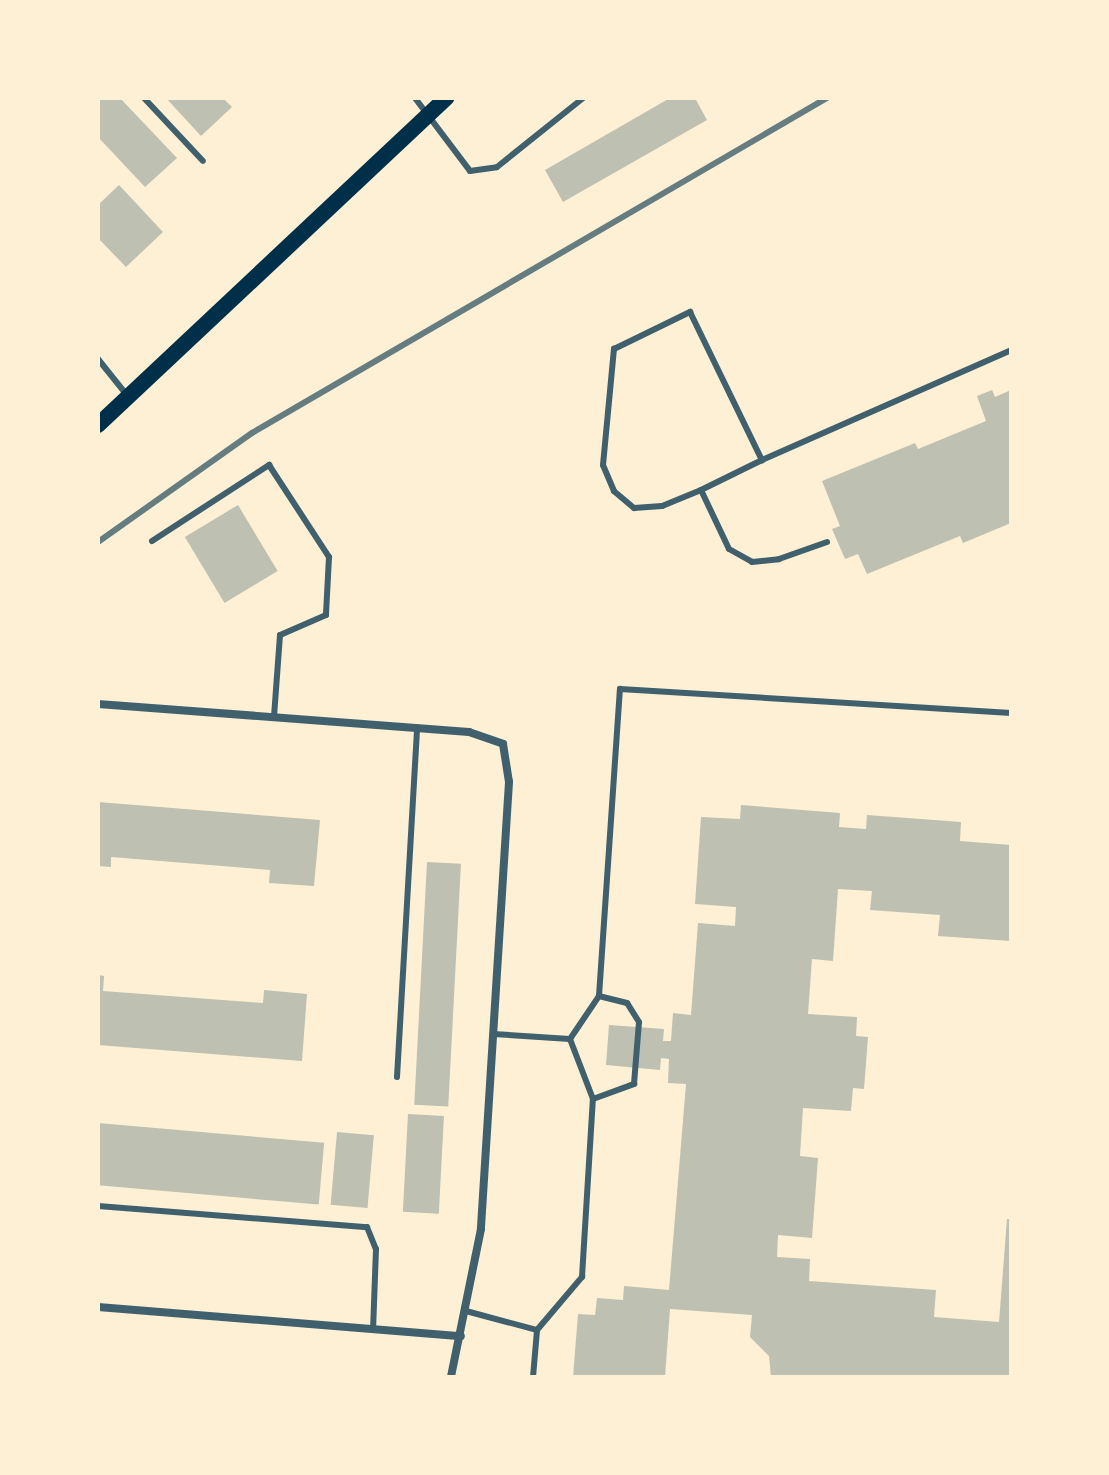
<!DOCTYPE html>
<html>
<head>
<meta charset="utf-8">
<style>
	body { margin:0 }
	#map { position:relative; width:1109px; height:1475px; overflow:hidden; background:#fdf0d5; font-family:"Space Grotesk",sans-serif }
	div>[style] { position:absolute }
	.building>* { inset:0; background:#bec0b2; transform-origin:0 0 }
	.service>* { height:6px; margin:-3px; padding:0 3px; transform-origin:3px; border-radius:3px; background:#3f606c }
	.minor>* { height:8px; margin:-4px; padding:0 4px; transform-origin:4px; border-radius:4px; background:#3f606c }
	.secondary>* { height:16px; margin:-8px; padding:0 8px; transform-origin:8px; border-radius:8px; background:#003049 }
	.rail>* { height:6px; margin:-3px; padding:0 3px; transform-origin:3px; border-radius:3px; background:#657d81 }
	span { translate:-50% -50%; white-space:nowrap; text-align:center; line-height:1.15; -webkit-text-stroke:8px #fdf0d5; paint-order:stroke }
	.frame { position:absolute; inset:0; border:100px solid #fdf0d5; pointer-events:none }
</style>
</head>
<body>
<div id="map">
	<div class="building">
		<div style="clip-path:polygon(98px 98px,120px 98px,177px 158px,145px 187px,98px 137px)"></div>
		<div style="clip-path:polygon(166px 98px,223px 98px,232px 107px,201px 136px)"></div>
		<div style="clip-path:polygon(670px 98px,695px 98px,707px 120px,563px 202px,545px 170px)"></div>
		<div style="clip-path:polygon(119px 185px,163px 232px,126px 267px,98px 238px,98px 205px)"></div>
		<div style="clip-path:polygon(992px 390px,995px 397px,1011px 390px,1011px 523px,963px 543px,960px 536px,867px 574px,858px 554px,845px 559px,832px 529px,840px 526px,822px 481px,915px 443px,918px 449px,986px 421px,977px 396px)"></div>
		<div style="left:238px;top:505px;width:77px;height:62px;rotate:59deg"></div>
		<div style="clip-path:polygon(98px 802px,320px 820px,314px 886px,269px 883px,270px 870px,111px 857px,111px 867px,98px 866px)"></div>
		<div style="clip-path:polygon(741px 805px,840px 813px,839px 827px,866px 829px,867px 815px,961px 822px,960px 841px,1011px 845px,1011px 941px,938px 936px,940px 915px,870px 910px,872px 891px,838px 889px,833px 961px,812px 959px,808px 1014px,857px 1017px,856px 1036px,868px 1037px,864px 1089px,853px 1088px,851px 1111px,803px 1108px,800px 1156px,818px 1158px,812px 1238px,778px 1235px,777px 1257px,810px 1259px,809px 1281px,936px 1290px,934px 1317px,999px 1322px,1007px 1219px,1011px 1219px,1011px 1377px,771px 1377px,769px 1356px,750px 1337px,752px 1315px,670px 1309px,665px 1377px,573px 1377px,578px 1314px,595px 1315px,597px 1298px,623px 1300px,624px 1286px,669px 1290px,686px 1084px,668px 1083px,669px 1059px,661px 1058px,660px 1070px,606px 1065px,609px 1025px,664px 1029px,663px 1041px,671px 1041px,673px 1013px,691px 1015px,698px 923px,735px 926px,736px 907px,695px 904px,701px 817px,740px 819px)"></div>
		<div style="left:427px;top:862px;width:34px;height:243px;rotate:3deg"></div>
		<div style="clip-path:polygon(98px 975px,104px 976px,103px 991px,263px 1003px,264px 990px,307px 994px,302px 1061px,98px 1045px)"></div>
		<div style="left:408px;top:1114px;width:36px;height:98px;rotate:3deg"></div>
		<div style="left:98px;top:1123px;width:227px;height:62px;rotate:5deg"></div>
		<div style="left:337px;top:1132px;width:37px;height:73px;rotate:5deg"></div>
	</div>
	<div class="service">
		<div style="left:144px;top:98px;width:86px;rotate:46.9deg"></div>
		<div style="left:415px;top:98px;width:91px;rotate:53deg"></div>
		<div style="left:470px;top:171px;width:27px;rotate:-8deg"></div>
		<div style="left:497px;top:167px;width:110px;rotate:-38.7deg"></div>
		<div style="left:98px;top:359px;width:45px;rotate:51.3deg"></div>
		<div style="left:762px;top:460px;width:68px;rotate:153.8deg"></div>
		<div style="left:701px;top:490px;width:65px;rotate:64.6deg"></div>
		<div style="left:729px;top:549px;width:26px;rotate:29deg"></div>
		<div style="left:752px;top:562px;width:27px;rotate:-6deg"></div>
		<div style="left:779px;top:559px;width:51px;rotate:-19.5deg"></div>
		<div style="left:701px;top:490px;width:42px;rotate:157.7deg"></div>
		<div style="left:662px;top:506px;width:28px;rotate:176deg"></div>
		<div style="left:634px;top:508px;width:26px;rotate:-140deg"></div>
		<div style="left:614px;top:491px;width:28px;rotate:-113deg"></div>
		<div style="left:603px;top:465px;width:117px;rotate:-84.6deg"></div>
		<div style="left:614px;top:349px;width:85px;rotate:-26deg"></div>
		<div style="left:690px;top:312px;width:165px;rotate:64.1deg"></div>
		<div style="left:762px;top:460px;width:272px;rotate:-23.8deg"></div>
		<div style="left:152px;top:541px;width:140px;rotate:-33deg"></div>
		<div style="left:269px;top:465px;width:110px;rotate:56.9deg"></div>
		<div style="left:329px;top:557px;width:58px;rotate:93deg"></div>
		<div style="left:326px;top:615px;width:50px;rotate:156.5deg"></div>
		<div style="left:280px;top:635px;width:82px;rotate:94.2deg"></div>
		<div style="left:493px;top:1034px;width:77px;rotate:3.7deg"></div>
		<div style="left:570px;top:1039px;width:52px;rotate:-56deg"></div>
		<div style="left:599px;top:996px;width:308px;rotate:-86.1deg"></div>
		<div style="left:620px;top:689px;width:392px;rotate:3.5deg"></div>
		<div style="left:397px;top:1077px;width:350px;rotate:-86.7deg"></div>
		<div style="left:593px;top:1099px;width:44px;rotate:-20.1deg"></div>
		<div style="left:634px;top:1084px;width:62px;rotate:-85.4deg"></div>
		<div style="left:639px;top:1022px;width:22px;rotate:-122deg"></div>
		<div style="left:627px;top:1003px;width:29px;rotate:-166deg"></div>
		<div style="left:98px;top:1206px;width:270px;rotate:4.5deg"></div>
		<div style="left:367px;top:1227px;width:24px;rotate:68deg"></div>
		<div style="left:376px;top:1249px;width:80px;rotate:92.1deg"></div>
		<div style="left:466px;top:1311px;width:73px;rotate:15deg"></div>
		<div style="left:533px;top:1377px;width:47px;rotate:-85.1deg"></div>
		<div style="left:537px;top:1330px;width:70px;rotate:-49.7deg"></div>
		<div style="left:582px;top:1277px;width:178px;rotate:-86.5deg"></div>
		<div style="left:593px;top:1099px;width:64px;rotate:-111deg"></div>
	</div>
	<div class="minor">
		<div style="left:98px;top:704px;width:372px;rotate:4.3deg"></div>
		<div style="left:469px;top:732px;width:36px;rotate:19deg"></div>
		<div style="left:503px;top:744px;width:38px;rotate:81deg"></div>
		<div style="left:509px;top:782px;width:448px;rotate:93.6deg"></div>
		<div style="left:481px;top:1229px;width:151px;rotate:101.5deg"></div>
		<div style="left:98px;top:1307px;width:364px;rotate:4.6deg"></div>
	</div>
	<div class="secondary">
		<div style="left:98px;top:425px;width:478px;rotate:-43.2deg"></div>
	</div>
	<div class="rail">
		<div style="left:98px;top:542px;width:189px;rotate:-35.3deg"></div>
		<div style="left:252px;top:433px;width:665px;rotate:-30.23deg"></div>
	</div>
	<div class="frame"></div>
</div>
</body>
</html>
